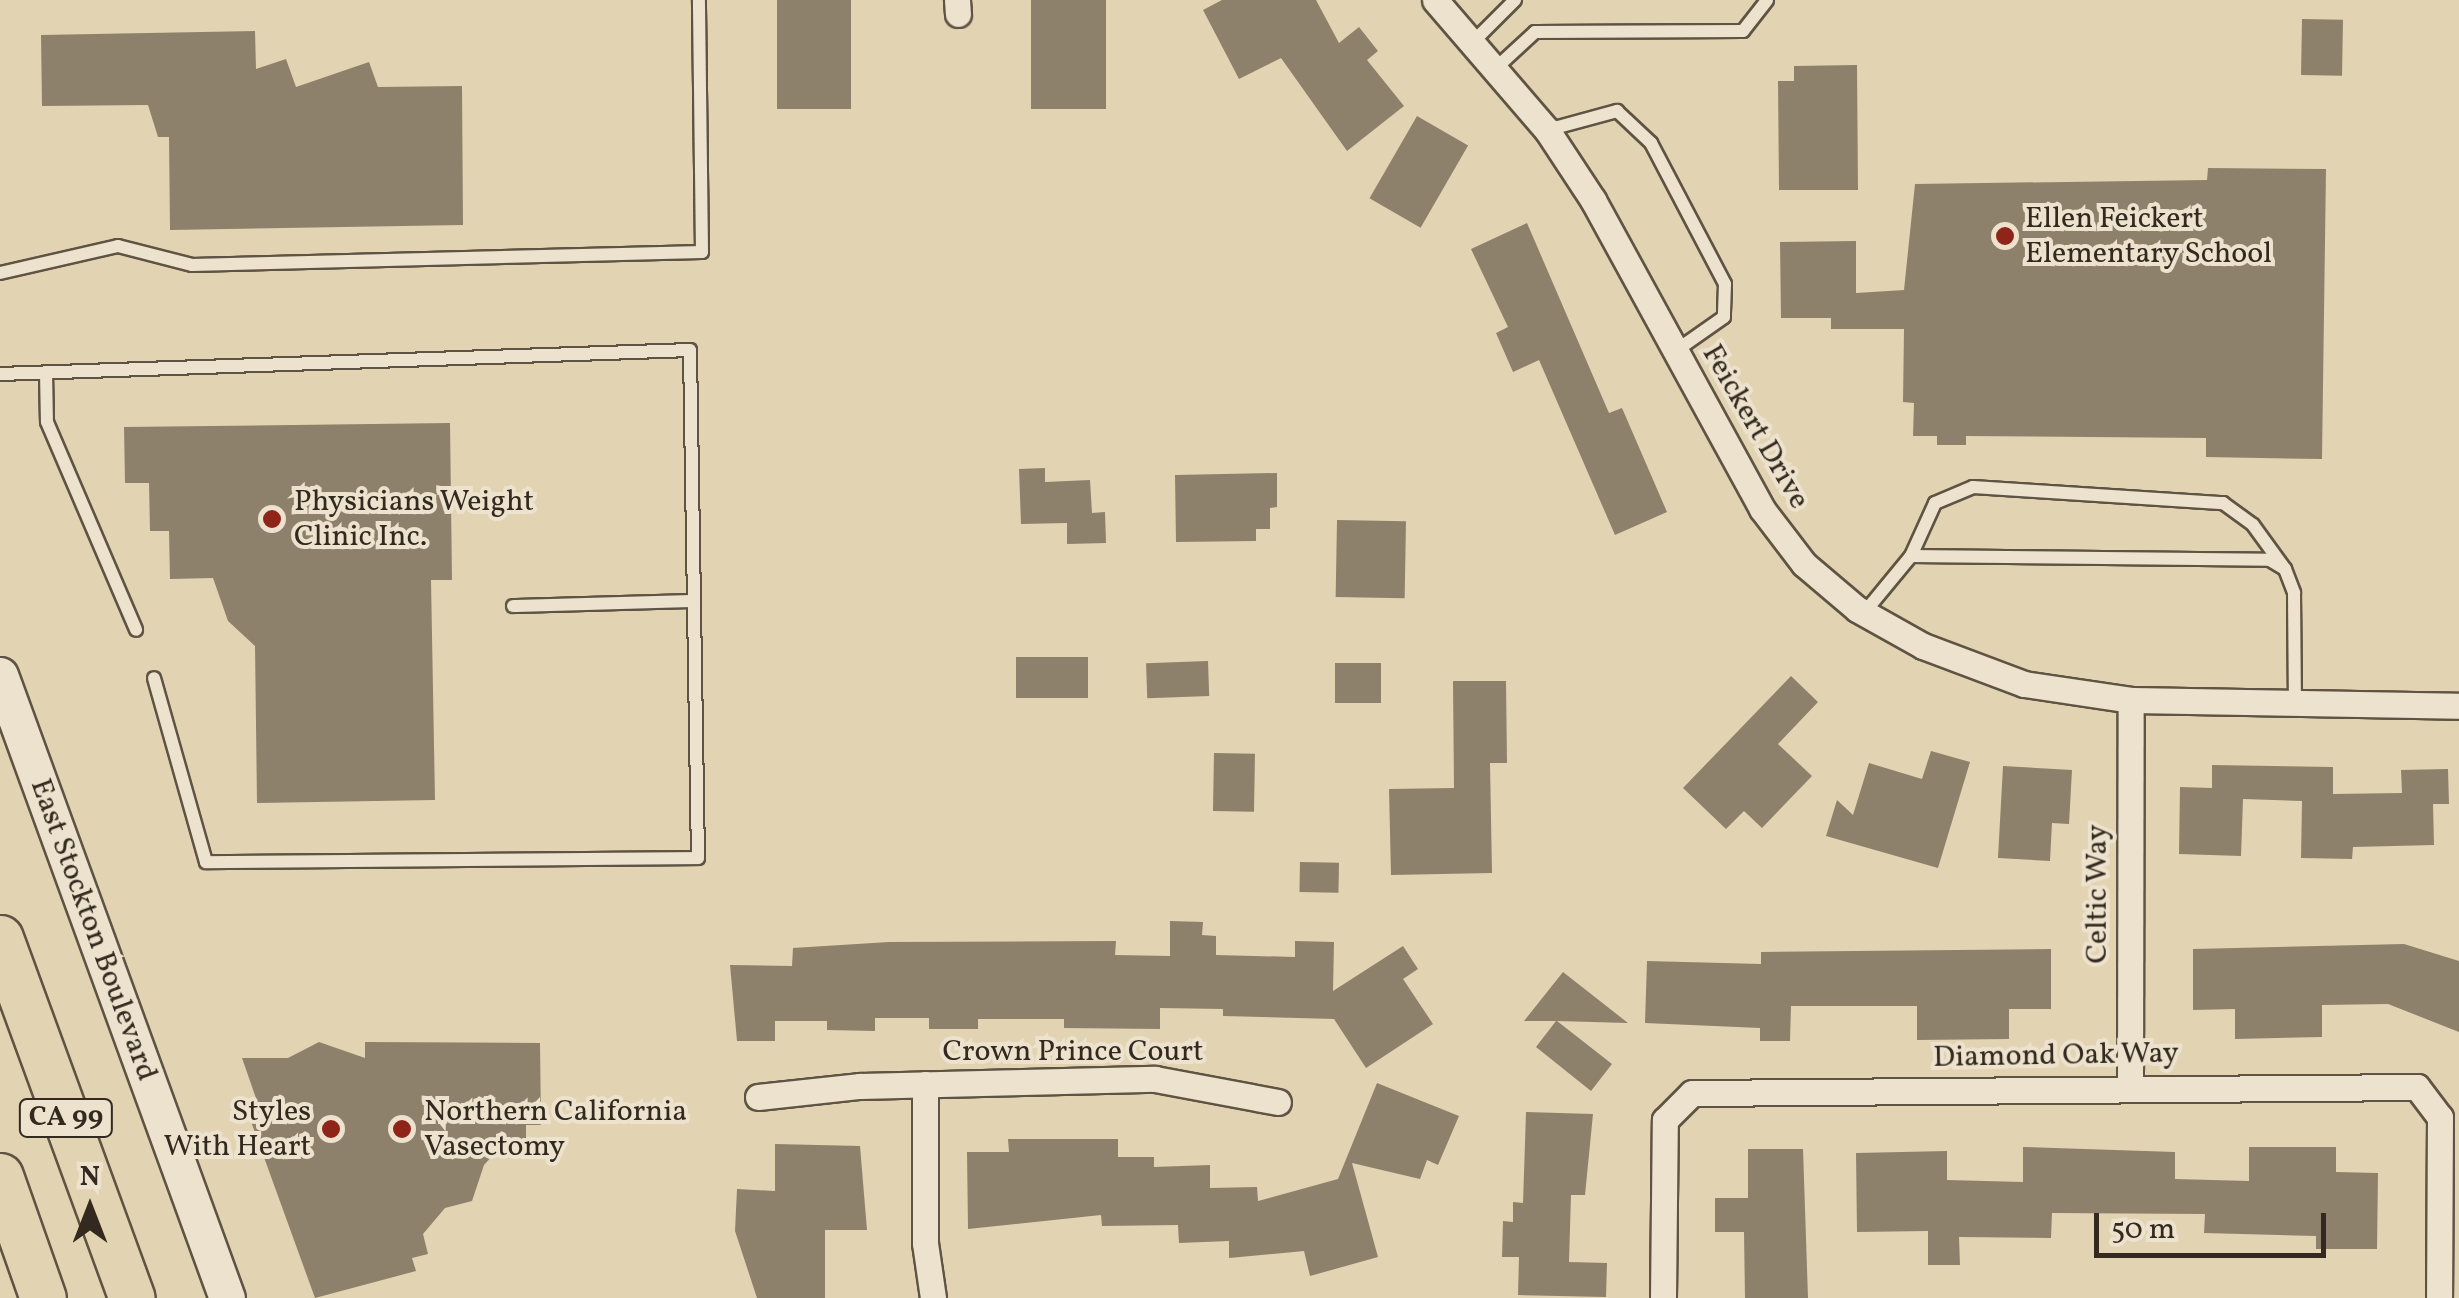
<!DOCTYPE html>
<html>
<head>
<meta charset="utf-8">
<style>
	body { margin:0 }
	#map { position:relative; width:2459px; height:1298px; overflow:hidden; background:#e2d3b2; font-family:Vollkorn,serif }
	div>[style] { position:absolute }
	.building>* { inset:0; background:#8e816b; transform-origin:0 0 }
	.roads { filter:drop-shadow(2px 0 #5f5443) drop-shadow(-2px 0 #5f5443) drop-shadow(0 2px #5f5443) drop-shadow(0 -2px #5f5443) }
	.lane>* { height:12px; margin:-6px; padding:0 6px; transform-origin:6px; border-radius:6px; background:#ece2cd }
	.street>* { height:25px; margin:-12.5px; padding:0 12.5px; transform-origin:12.5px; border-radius:12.5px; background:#ece2cd }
	.secondary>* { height:35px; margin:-17.5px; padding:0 17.5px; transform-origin:17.5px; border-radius:17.5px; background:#ece2cd }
	.highway>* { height:45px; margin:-22.5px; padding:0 22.5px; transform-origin:22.5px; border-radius:22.5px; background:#e2d3b2 }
	.dots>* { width:28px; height:28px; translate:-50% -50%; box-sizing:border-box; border:5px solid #ece2cd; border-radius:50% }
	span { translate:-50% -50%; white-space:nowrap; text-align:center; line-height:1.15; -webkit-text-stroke:8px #ece2cd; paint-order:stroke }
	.shield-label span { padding:2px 8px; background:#ece2cd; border:2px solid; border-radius:8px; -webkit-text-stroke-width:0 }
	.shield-label { font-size:28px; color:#33291e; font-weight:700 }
	.poi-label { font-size:30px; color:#33291e }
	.left { translate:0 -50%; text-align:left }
	.right { translate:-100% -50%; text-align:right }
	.street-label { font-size:30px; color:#33291e }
	.north { position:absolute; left:40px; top:1158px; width:100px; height:100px; -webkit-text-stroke:8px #ece2cd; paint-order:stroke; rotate:0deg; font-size:28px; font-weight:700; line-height:40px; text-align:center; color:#33291e }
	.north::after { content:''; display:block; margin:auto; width:35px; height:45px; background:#33291e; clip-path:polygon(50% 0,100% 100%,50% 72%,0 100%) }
	.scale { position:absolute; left:2094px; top:1213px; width:232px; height:45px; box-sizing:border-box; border:5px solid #33291e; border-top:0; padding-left:12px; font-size:30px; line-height:35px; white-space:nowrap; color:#33291e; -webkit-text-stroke:8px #ece2cd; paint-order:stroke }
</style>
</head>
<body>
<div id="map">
	<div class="building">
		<div style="left:777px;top:0;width:74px;height:109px"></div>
		<div style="left:1031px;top:0;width:75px;height:109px"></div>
		<div style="clip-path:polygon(1222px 0,1316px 0,1339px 43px,1359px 27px,1378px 51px,1367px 60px,1404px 106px,1347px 151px,1281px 58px,1239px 79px,1203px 10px)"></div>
		<div style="left:2302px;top:19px;width:41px;height:56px;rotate:1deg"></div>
		<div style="clip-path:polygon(255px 31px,256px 69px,286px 59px,296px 87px,369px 62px,378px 87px,462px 86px,463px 225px,170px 230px,169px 137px,158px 137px,148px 105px,42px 106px,41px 35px)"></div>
		<div style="clip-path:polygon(1857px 65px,1858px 190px,1779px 190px,1778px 81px,1794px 81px,1794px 66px)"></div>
		<div style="left:1417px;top:116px;width:59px;height:95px;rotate:30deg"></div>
		<div style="clip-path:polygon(2208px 168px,2326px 169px,2322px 459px,2206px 457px,2206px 438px,1966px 436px,1966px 445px,1937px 445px,1937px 436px,1913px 436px,1914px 403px,1903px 402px,1904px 329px,1831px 329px,1831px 318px,1781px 318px,1780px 242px,1856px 241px,1856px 293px,1904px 290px,1915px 184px,2207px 180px)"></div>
		<div style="clip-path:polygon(1527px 223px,1609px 413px,1622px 408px,1667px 512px,1615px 535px,1539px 360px,1513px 372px,1496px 333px,1508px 327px,1471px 249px)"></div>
		<div style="clip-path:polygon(450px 423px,452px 580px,431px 580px,435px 800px,257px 803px,255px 646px,228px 621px,213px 578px,170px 579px,169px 531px,150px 531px,149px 483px,125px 483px,124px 427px)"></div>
		<div style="clip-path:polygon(1045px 468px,1045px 482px,1090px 480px,1092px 513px,1105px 512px,1106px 543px,1067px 544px,1067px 523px,1021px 524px,1019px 469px)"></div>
		<div style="clip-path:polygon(1277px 473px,1277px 507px,1270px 508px,1270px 529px,1256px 529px,1256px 541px,1176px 542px,1175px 475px)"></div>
		<div style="left:1337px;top:520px;width:69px;height:77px;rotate:1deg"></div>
		<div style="left:1088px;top:657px;width:41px;height:72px;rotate:90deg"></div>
		<div style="left:1208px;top:661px;width:35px;height:62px;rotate:88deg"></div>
		<div style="left:1381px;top:663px;width:40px;height:46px;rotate:90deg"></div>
		<div style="clip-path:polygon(1791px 676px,1818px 702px,1778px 744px,1812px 776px,1762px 828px,1744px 811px,1726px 829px,1683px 788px)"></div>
		<div style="clip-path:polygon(1453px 681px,1506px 681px,1507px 763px,1490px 763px,1492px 873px,1391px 875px,1389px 789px,1454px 788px)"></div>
		<div style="clip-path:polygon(1931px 751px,1970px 762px,1938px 868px,1826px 836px,1837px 800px,1853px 815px,1869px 763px,1922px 779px)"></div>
		<div style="left:1214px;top:753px;width:41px;height:58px;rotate:1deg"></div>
		<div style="clip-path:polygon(2212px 765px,2333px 767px,2333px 794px,2402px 793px,2401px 770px,2448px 769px,2449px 804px,2433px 804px,2434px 845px,2353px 847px,2352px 859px,2301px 858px,2302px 801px,2243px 799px,2241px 856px,2179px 854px,2180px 787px,2212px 788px)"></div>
		<div style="clip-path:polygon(2003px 766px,2072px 770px,2069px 824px,2052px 823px,2050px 861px,1998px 858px)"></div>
		<div style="left:1300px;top:862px;width:39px;height:30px;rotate:1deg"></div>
		<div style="clip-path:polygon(1170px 921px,1203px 922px,1202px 935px,1216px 936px,1216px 955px,1295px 957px,1295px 941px,1334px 942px,1333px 991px,1403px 946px,1418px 969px,1403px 979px,1433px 1024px,1366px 1068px,1334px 1019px,1223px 1016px,1223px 1009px,1160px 1008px,1160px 1029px,1064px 1028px,1064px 1019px,978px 1019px,978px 1029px,929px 1029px,929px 1018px,875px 1018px,875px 1031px,827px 1030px,827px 1021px,775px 1021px,775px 1041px,737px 1041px,730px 965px,792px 966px,793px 948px,889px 942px,1116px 941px,1115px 955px,1170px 956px)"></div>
		<div style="clip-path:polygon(2404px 944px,2459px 961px,2459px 1032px,2388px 1004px,2322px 1005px,2322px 1037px,2235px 1039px,2235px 1009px,2193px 1010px,2193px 949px)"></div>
		<div style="clip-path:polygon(2051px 949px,2051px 1009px,2009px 1009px,2009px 1039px,1917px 1040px,1917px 1006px,1791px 1006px,1790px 1041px,1760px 1041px,1760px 1028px,1645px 1023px,1647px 961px,1761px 964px,1761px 952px)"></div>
		<div style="clip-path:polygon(1563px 972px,1628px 1023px,1557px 1021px,1612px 1064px,1591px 1091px,1536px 1047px,1556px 1021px,1524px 1021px)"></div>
		<div style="clip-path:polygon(319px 1042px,365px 1058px,365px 1042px,540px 1043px,541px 1125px,526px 1125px,526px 1142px,505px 1142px,484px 1165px,472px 1201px,445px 1208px,423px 1234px,428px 1254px,412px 1258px,416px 1271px,315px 1298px,245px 1105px,257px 1101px,242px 1058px,288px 1058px)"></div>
		<div style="clip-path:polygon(1377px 1083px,1459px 1116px,1438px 1165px,1427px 1160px,1420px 1179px,1352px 1163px,1378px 1257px,1310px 1276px,1304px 1251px,1229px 1258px,1229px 1241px,1179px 1243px,1178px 1225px,1102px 1226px,1101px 1215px,968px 1229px,967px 1152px,1009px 1152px,1008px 1139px,1118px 1139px,1118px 1157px,1154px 1157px,1154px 1167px,1210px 1165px,1210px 1188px,1257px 1187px,1258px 1201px,1338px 1179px)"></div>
		<div style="clip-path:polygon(1526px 1112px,1593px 1114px,1585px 1195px,1571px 1195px,1569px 1262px,1607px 1263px,1606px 1297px,1518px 1295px,1519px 1257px,1502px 1257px,1503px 1221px,1513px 1222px,1513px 1202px,1523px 1203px)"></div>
		<div style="clip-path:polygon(775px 1144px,860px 1146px,867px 1230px,825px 1230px,825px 1298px,757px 1298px,735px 1231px,737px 1189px,775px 1191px)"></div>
		<div style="clip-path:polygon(2023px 1147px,2175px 1152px,2175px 1179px,2249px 1181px,2249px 1147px,2336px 1147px,2336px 1172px,2378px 1173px,2377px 1249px,2316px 1249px,2316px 1236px,2204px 1233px,2205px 1214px,2052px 1213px,2051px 1238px,1959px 1237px,1960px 1265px,1928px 1265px,1928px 1231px,1857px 1232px,1856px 1153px,1947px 1151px,1947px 1180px,2023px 1182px)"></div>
		<div style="clip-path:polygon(1748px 1149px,1803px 1149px,1808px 1298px,1745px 1298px,1744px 1232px,1715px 1232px,1715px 1198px,1748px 1198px)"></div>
	</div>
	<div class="roads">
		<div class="lane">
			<div style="left:1474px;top:41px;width:58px;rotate:-45deg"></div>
			<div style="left:1496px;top:68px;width:53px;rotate:-42.7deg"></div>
			<div style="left:1535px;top:32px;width:208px;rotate:-0.3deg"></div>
			<div style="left:1743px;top:31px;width:39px;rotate:-52deg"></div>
			<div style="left:1547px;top:130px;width:73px;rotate:-15.2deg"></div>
			<div style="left:1617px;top:111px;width:47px;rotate:43.3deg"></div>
			<div style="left:1651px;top:143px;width:159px;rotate:62.3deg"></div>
			<div style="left:1725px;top:284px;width:33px;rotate:92deg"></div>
			<div style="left:1724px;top:317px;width:61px;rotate:145deg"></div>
			<div style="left:0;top:273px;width:121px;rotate:-12.9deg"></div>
			<div style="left:118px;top:246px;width:76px;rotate:14.4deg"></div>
			<div style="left:192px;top:265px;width:510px;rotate:-1.46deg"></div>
			<div style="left:702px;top:252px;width:252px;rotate:-90.7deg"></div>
			<div style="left:46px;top:372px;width:50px;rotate:88.9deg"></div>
			<div style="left:47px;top:422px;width:226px;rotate:66.8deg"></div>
			<div style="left:0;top:374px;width:690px;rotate:-1.99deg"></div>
			<div style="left:690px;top:350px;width:508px;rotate:89.1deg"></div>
			<div style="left:698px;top:858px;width:492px;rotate:179.5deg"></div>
			<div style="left:206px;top:862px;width:191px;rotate:-105.8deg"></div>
			<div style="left:1911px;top:556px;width:359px;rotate:0.6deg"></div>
			<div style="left:2270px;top:560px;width:17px;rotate:31deg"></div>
			<div style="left:2285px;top:569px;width:26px;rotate:69deg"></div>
			<div style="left:2294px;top:593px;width:110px;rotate:89.5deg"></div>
			<div style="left:513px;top:606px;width:181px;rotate:-1.6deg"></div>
			<div style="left:1864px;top:613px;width:74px;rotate:-50.5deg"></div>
			<div style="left:1911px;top:556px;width:58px;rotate:-65.6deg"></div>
			<div style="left:1935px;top:503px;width:41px;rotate:-22.8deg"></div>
			<div style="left:1973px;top:487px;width:251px;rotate:3.7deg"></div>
			<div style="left:2223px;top:503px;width:37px;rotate:36deg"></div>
			<div style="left:2253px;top:525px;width:54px;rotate:54deg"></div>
		</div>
		<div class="street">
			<div style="left:957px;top:0;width:14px;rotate:86deg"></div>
			<div style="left:1435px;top:0;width:172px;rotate:49.3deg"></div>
			<div style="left:1547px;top:130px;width:84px;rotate:56.7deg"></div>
			<div style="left:1593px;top:200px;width:352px;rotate:61.3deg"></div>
			<div style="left:1762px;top:509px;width:69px;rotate:52.6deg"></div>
			<div style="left:1804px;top:564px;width:70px;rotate:40.3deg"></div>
			<div style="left:1857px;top:609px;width:76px;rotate:29.3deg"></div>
			<div style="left:1923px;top:646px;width:108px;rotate:20.6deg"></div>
			<div style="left:2024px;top:684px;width:108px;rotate:8.5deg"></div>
			<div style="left:2131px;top:700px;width:328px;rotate:1deg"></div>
			<div style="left:925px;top:1084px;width:159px;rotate:90deg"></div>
			<div style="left:925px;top:1243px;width:56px;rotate:81.7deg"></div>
			<div style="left:2130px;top:1088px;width:388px;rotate:-89.9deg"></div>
			<div style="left:758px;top:1097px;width:103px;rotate:-6.2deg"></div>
			<div style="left:860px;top:1086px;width:295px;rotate:-1.4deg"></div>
			<div style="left:1155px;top:1079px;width:125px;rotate:10.6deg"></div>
			<div style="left:1663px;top:1298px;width:178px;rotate:-89.4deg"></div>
			<div style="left:1665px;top:1120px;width:38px;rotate:-45deg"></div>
			<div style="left:1692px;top:1093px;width:725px;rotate:-0.47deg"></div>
			<div style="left:2417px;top:1087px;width:38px;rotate:53deg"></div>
			<div style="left:2440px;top:1117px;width:181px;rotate:90.3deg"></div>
		</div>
		<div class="secondary">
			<div style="left:0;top:675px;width:663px;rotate:69.98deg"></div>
		</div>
		<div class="highway">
			<div style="left:0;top:938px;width:383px;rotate:69.9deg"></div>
			<div style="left:0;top:1176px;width:129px;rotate:70.6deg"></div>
		</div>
	</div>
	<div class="dots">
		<div style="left:2005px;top:236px;background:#8f2418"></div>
		<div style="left:272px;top:519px;background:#8f2418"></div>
		<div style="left:331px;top:1129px;background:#8f2418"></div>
		<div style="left:402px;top:1129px;background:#8f2418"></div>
	</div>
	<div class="shield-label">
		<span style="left:66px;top:1118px">CA 99</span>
	</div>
	<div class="poi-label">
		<span class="left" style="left:2025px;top:236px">Ellen Feickert<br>Elementary School</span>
		<span class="left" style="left:294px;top:519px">Physicians Weight<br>Clinic Inc.</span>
		<span class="right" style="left:311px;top:1129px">Styles<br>With Heart</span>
		<span class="left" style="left:424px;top:1129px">Northern California<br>Vasectomy</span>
	</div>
	<div class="street-label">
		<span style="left:1755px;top:427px;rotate:60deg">Feickert Drive</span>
		<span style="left:2098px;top:894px;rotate:-90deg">Celtic Way</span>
		<span style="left:93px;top:930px;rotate:70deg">East Stockton Boulevard</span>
		<span style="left:1073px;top:1052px">Crown Prince Court</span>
		<span style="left:2056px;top:1056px;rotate:-1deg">Diamond Oak Way</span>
	</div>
	<div class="north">N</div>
	<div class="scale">50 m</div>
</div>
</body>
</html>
